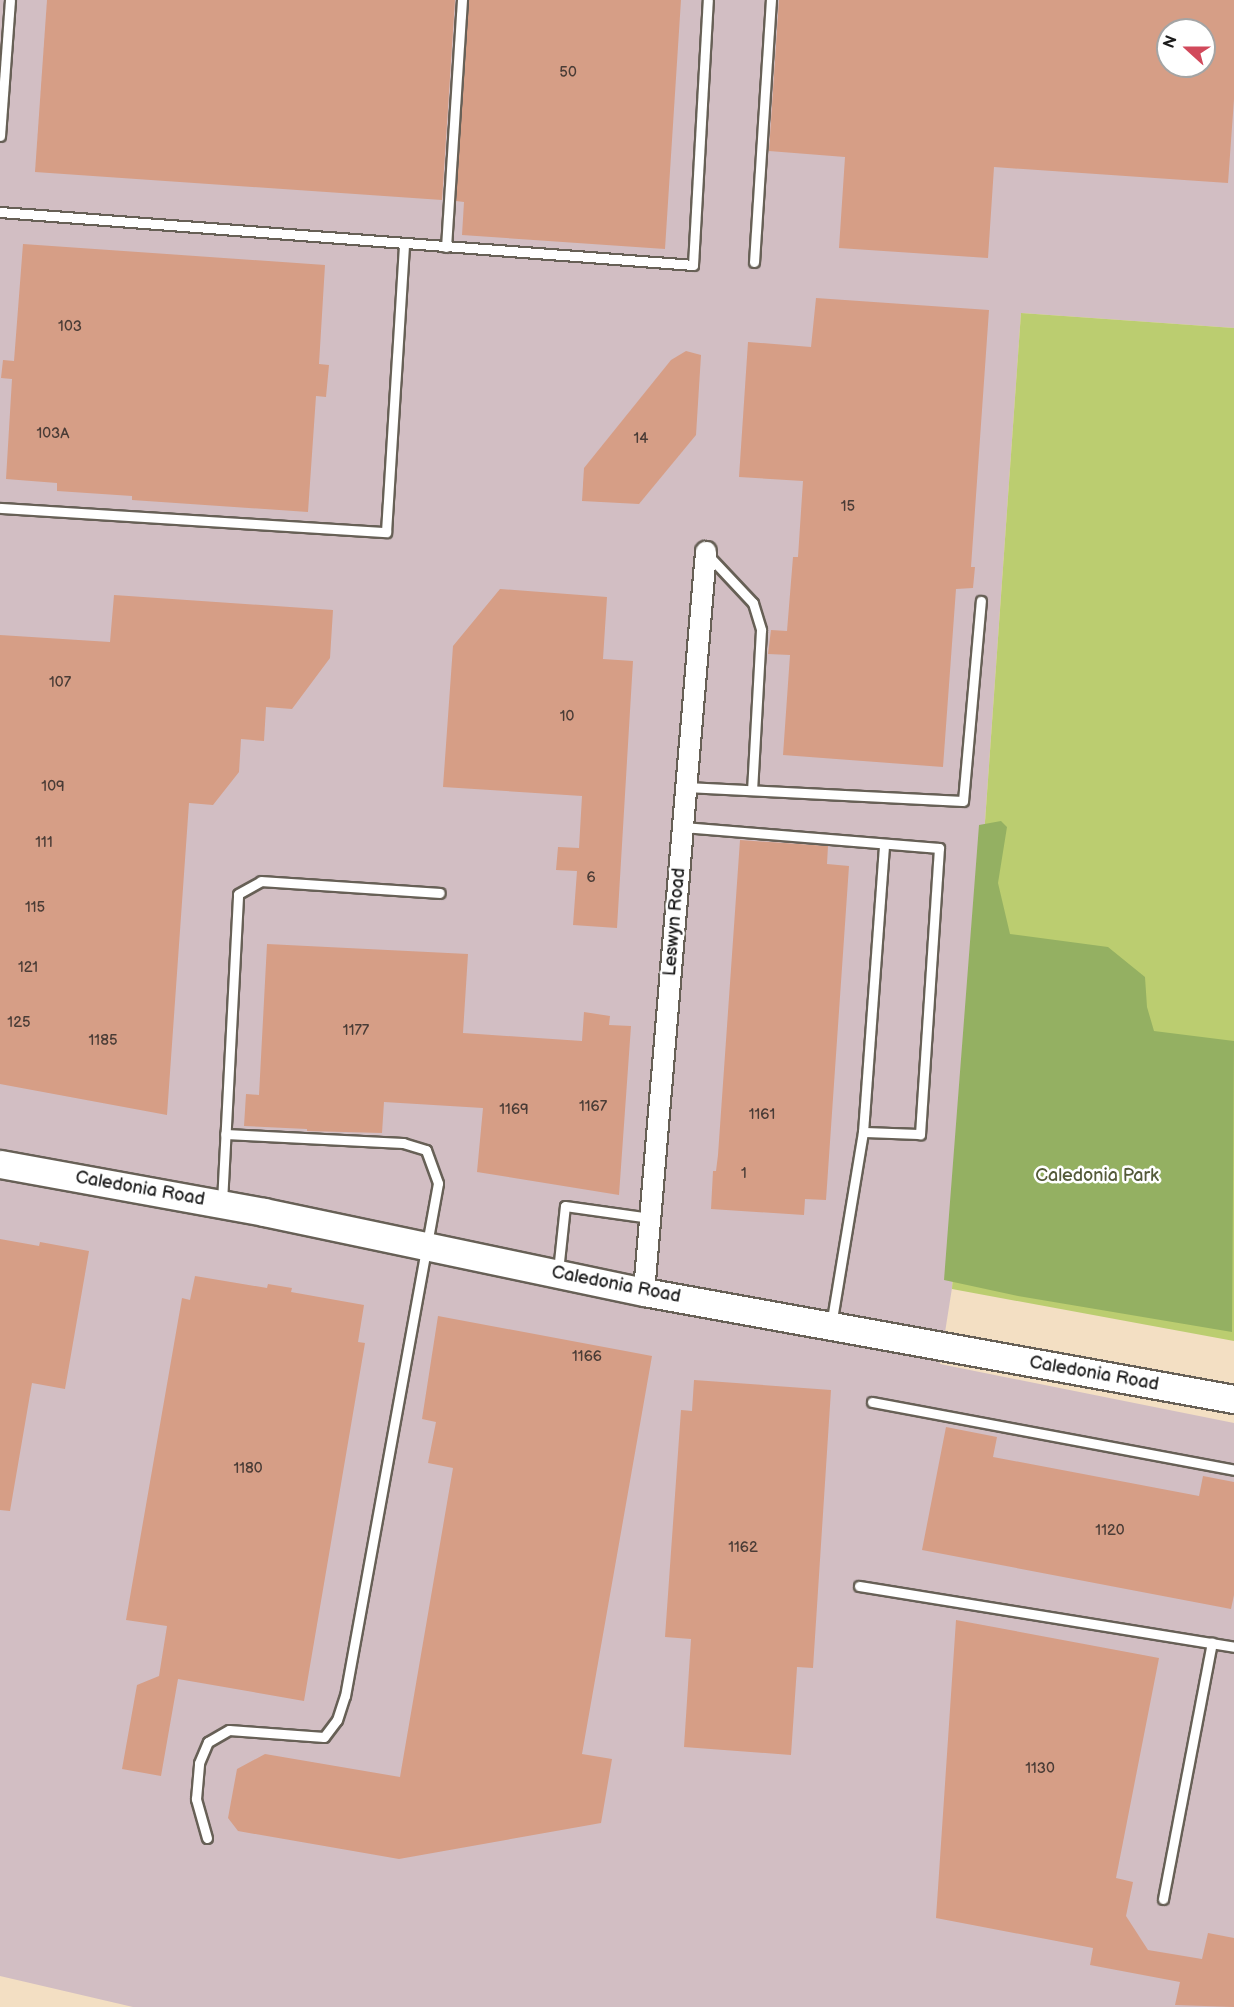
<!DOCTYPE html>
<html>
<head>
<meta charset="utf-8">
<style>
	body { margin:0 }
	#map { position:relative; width:1234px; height:2007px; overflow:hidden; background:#f3dfc3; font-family:"Balsamiq Sans",sans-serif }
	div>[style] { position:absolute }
	.industrial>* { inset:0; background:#d2bec3 }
	.green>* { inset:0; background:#bbcd70 }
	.forest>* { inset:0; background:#94b062 }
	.building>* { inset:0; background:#d69e86 }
	.roads { filter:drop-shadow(2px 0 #676056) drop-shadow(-2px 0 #676056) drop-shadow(0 2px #676056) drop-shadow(0 -2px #676056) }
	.lane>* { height:9px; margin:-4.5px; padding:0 4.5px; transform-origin:4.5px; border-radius:4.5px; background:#fff }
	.street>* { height:20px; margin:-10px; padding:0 10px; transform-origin:10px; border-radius:10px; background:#fff }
	.secondary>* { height:27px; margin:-13.5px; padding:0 13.5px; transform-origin:13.5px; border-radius:13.5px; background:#fff }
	span { translate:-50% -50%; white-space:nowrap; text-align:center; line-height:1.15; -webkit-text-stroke:5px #fff; paint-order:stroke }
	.number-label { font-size:15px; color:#4a3c36 }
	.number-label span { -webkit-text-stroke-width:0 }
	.street-label { font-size:18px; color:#1c1c1c }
	.park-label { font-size:18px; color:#545a39 }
	.north { position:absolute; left:1156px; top:18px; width:60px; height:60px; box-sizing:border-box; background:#fff; border:2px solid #a4a4a4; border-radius:50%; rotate:291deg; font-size:16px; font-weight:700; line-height:24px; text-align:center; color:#1c1c1c }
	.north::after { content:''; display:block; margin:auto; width:21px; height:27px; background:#d1495b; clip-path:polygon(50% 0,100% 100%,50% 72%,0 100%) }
</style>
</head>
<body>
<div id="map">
	<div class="industrial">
		<div style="clip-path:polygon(evenodd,0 0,1234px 0,1234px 328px,1021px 313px,952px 1288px,940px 1364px,1234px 1423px,1234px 2007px,133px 2007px,0 1976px,0 0,1168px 30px,1204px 30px,1204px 66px,1168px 66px,1168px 30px)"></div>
	</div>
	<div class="green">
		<div style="clip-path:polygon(1021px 313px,1234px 328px,1234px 1341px,952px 1289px)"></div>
	</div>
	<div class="forest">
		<div style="clip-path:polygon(1001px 821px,1007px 827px,998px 883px,1010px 934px,1108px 947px,1145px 977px,1147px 1007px,1154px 1031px,1234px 1041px,1232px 1332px,1018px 1296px,944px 1280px,979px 825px)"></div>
	</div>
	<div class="building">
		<div style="clip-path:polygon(47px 0,455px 0,442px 200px,35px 172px)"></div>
		<div style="clip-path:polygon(469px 0,681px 0,665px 249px,462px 235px,464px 202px,456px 201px)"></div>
		<div style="clip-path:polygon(evenodd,779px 0,1234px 0,1234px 99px,1228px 183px,994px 167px,988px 258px,839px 248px,845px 157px,769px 151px,779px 0,1168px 30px,1204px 30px,1204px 66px,1168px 66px,1168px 30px)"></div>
		<div style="clip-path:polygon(23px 244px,325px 265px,319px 364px,329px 365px,326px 397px,316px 396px,308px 512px,132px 500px,132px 496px,57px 491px,57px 483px,6px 479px,12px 379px,1px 378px,3px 360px,14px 361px)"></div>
		<div style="clip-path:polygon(816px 298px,989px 310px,971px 567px,975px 567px,973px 588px,956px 589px,943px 767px,783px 755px,790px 655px,768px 654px,771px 630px,787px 631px,793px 557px,798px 557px,803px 481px,739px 477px,748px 342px,811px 347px)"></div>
		<div style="clip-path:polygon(686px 351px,701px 355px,696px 435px,639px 504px,582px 501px,584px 468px,671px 360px)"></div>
		<div style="clip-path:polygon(500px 589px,607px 597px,603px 659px,633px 661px,617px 928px,573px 925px,577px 871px,556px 870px,558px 847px,579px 848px,582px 796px,443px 787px,453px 646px)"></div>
		<div style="clip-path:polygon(114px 595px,333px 610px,330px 658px,292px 709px,266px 707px,264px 741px,241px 739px,239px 772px,213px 805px,189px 803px,167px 1115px,0 1084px,0 635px,110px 642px)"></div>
		<div style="clip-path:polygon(740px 840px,828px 846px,827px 864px,849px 866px,826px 1200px,805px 1199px,804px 1215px,711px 1209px,713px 1171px,716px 1171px,718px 1155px)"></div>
		<div style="clip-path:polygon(267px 944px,468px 954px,463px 1033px,582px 1041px,584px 1012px,610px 1016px,609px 1025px,631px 1026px,619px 1195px,477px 1172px,483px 1108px,384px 1102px,382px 1133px,307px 1131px,307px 1129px,244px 1126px,246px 1094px,259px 1095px)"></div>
		<div style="clip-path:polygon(0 1239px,39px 1246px,40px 1242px,89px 1251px,65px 1389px,32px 1383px,10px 1511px,0 1510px)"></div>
		<div style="clip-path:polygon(195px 1276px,267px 1288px,268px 1284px,292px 1288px,291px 1292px,364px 1305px,358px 1342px,365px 1343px,304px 1701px,178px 1679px,161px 1776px,122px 1769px,137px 1685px,159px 1676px,167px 1626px,126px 1620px,182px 1298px,190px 1300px)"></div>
		<div style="clip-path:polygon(438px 1316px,652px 1356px,582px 1754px,612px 1759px,601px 1823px,399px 1859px,238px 1831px,228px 1818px,237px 1769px,265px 1754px,400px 1777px,453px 1468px,428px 1463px,436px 1422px,422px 1419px)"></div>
		<div style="clip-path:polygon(694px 1380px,831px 1390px,813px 1668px,797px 1667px,791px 1755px,684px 1747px,691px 1639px,665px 1637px,681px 1410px,692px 1411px)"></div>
		<div style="clip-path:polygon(946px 1427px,997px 1437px,993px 1457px,1199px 1496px,1203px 1476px,1234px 1482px,1234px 1595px,1231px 1609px,922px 1550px)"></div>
		<div style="clip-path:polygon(956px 1620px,1159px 1658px,1116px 1878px,1133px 1882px,1126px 1916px,1148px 1950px,1202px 1959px,1208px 1933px,1234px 1938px,1234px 2007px,1175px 2005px,1180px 1982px,1090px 1965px,1093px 1948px,936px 1918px)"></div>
	</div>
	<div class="roads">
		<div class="lane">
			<div style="left:0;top:136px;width:136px;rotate:-85.8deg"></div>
			<div style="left:0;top:212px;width:695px;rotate:4.37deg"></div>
			<div style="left:693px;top:265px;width:265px;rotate:-86.8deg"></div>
			<div style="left:446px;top:247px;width:248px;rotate:-86.3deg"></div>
			<div style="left:754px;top:262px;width:263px;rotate:-86.3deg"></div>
			<div style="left:0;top:508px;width:387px;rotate:3.6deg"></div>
			<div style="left:386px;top:532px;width:289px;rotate:-86.4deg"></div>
			<div style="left:707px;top:554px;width:67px;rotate:46.8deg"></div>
			<div style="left:753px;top:603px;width:28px;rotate:73deg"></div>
			<div style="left:761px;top:630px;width:160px;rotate:93.2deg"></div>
			<div style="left:686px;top:787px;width:277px;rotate:2.9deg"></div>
			<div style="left:963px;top:801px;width:201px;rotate:-84.9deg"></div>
			<div style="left:683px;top:827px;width:257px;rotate:4.7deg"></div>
			<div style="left:939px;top:848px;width:287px;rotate:93.8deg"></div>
			<div style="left:920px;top:1134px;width:57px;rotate:-178deg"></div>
			<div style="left:863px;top:1132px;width:196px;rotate:99.4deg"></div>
			<div style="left:863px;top:1132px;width:288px;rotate:-85.8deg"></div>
			<div style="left:222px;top:1202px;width:308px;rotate:-87deg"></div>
			<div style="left:238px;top:894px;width:26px;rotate:-29deg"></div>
			<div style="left:261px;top:881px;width:179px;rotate:3.8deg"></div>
			<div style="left:558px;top:1271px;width:65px;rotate:-83.9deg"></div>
			<div style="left:565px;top:1206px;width:86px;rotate:8deg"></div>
			<div style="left:872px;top:1402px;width:368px;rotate:10.6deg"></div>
			<div style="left:859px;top:1586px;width:380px;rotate:9.2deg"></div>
			<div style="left:207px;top:1838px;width:41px;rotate:-105.8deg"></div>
			<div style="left:196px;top:1799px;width:36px;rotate:-85deg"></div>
			<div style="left:199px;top:1763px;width:23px;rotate:-67deg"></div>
			<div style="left:208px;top:1742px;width:24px;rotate:-30deg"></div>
			<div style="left:229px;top:1730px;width:95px;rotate:4.2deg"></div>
			<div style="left:324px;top:1737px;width:21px;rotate:-53deg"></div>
			<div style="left:337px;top:1720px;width:25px;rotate:-72deg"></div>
			<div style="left:345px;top:1696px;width:521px;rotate:-79.72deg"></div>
			<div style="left:438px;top:1183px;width:35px;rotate:-110deg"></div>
			<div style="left:426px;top:1150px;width:24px;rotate:-163deg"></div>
			<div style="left:403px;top:1143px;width:178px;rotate:-177.1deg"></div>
			<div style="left:1163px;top:1899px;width:261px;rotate:-79.2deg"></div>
		</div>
		<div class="street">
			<div style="left:644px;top:1292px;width:743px;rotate:-85.21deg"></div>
		</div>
		<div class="secondary">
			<div style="left:0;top:1164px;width:268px;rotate:10.3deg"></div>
			<div style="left:264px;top:1212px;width:388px;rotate:11.9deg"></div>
			<div style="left:644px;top:1292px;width:600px;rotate:10.28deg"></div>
		</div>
	</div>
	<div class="number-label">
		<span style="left:568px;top:73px">50</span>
		<span style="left:70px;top:327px">103</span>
		<span style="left:53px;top:434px">103A</span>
		<span style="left:641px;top:439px">14</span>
		<span style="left:848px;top:507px">15</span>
		<span style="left:60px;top:683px">107</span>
		<span style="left:567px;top:717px">10</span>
		<span style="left:53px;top:787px">109</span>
		<span style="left:44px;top:843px">111</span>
		<span style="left:591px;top:878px">6</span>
		<span style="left:35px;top:908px">115</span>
		<span style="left:28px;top:968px">121</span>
		<span style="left:19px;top:1023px">125</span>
		<span style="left:356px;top:1031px">1177</span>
		<span style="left:103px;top:1041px">1185</span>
		<span style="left:593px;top:1107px">1167</span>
		<span style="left:514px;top:1110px">1169</span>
		<span style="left:762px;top:1115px">1161</span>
		<span style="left:744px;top:1174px">1</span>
		<span style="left:587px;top:1357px">1166</span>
		<span style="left:248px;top:1469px">1180</span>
		<span style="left:1110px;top:1531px">1120</span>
		<span style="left:743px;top:1548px">1162</span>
		<span style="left:1040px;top:1769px">1130</span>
	</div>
	<div class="street-label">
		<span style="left:675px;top:922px;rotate:-85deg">Leswyn Road</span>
		<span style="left:140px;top:1189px;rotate:10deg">Caledonia Road</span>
		<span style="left:616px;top:1285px;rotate:11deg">Caledonia Road</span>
		<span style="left:1094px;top:1374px;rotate:10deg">Caledonia Road</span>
	</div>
	<div class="park-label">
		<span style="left:1097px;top:1176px">Caledonia Park</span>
	</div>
	<div class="north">N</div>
</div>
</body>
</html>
